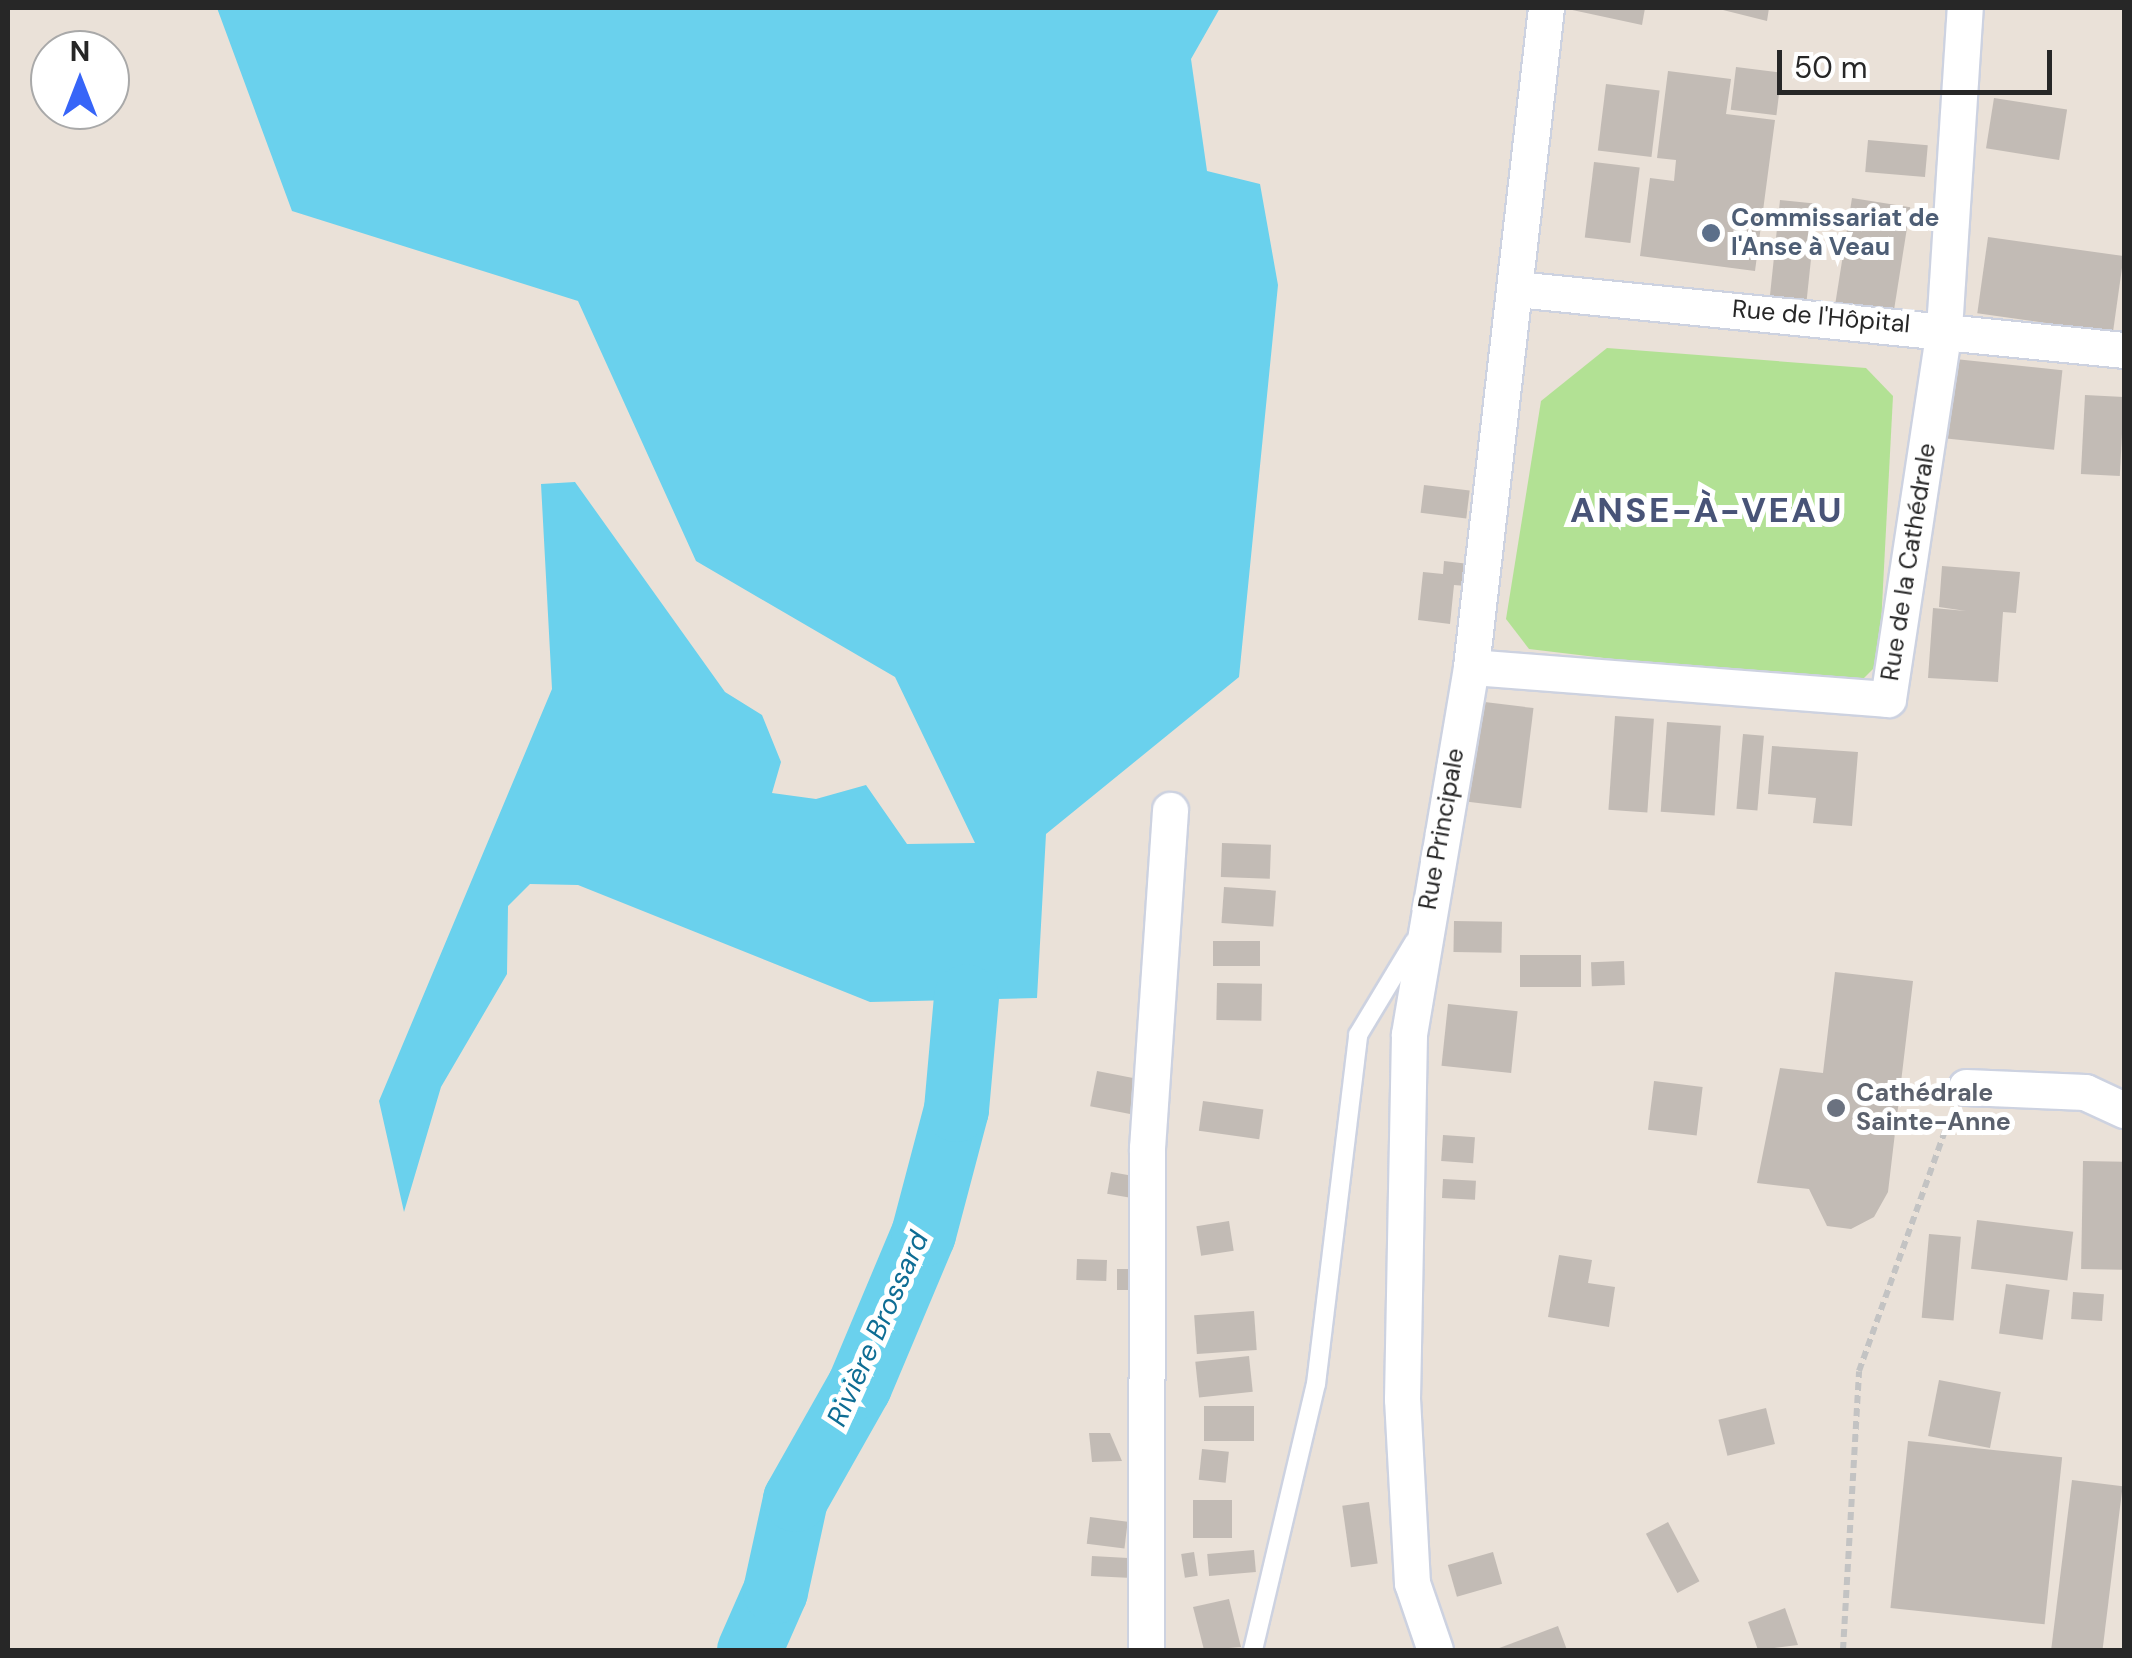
<!DOCTYPE html>
<html>
<head>
<meta charset="utf-8">
<style>
	body { margin:0 }
	#map { position:relative; width:2132px; height:1658px; overflow:hidden; background:#eae1d8; font-family:"DM Sans",sans-serif }
	div>[style] { position:absolute }
	.green>* { inset:0; background:#b2e194 }
	.water>* { inset:0; background:#6ad1ed }
	.river>* { height:65px; margin:-32.5px; padding:0 32.5px; transform-origin:32.5px; border-radius:32.5px; background:#6ad1ed }
	.building>* { inset:0; background:#c2bbb5; transform-origin:0 0 }
	.path>* { height:6px; margin-top:-3px; transform-origin:0; background:repeating-linear-gradient(90deg,#c3c3c3 0 8px,transparent 0 13px) }
	.roads { filter:drop-shadow(2px 0 #cdd2e0) drop-shadow(-2px 0 #cdd2e0) drop-shadow(0 2px #cdd2e0) drop-shadow(0 -2px #cdd2e0) }
	.lane>* { height:18px; margin:-9px; padding:0 9px; transform-origin:9px; border-radius:9px; background:#fff }
	.street>* { height:35px; margin:-17.5px; padding:0 17.5px; transform-origin:17.5px; border-radius:17.5px; background:#fff }
	.dots>* { width:28px; height:28px; translate:-50% -50%; box-sizing:border-box; border:5px solid #fff; border-radius:50% }
	span { translate:-50% -50%; white-space:nowrap; text-align:center; line-height:1.15; -webkit-text-stroke:10px #fff; paint-order:stroke }
	.service-label { font-size:25px; color:#4e5e75; font-weight:700 }
	.left { translate:0 -50%; text-align:left }
	.street-label { font-size:25px; color:#272727 }
	.worship-label { font-size:25px; color:#5b616d; font-weight:700 }
	.water-label { font-size:28px; color:#0e6d94; font-style:italic }
	.district-label { font-size:35px; color:#485377; font-weight:700; letter-spacing:2.5px }
	.frame { position:absolute; inset:0; border:10px solid #272727; pointer-events:none }
	.north { position:absolute; left:30px; top:30px; width:100px; height:100px; box-sizing:border-box; background:#fff; border:2px solid #a9a9a9; border-radius:50%; rotate:0deg; font-size:28px; font-weight:700; line-height:40px; text-align:center; color:#272727 }
	.north::after { content:''; display:block; margin:auto; width:35px; height:45px; background:#3765f8; clip-path:polygon(50% 0,100% 100%,50% 72%,0 100%) }
	.scale { position:absolute; left:1777px; top:50px; width:275px; height:45px; box-sizing:border-box; border:5px solid #272727; border-top:0; padding-left:12px; font-size:30px; line-height:35px; white-space:nowrap; color:#272727; -webkit-text-stroke:8px #fff; paint-order:stroke }
</style>
</head>
<body>
<div id="map">
	<div class="green">
		<div style="clip-path:polygon(1607px 348px,1866px 368px,1893px 396px,1879px 663px,1854px 688px,1529px 649px,1506px 619px,1541px 401px)"></div>
	</div>
	<div class="water">
		<div style="clip-path:polygon(217px 8px,1220px 8px,1191px 59px,1207px 171px,1260px 184px,1278px 285px,1239px 677px,1046px 834px,1037px 998px,870px 1002px,578px 885px,530px 884px,508px 906px,507px 974px,441px 1087px,404px 1212px,379px 1101px,552px 689px,541px 484px,575px 482px,725px 692px,762px 715px,781px 762px,772px 793px,816px 799px,866px 785px,907px 844px,975px 843px,895px 677px,696px 561px,578px 301px,292px 211px)"></div>
	</div>
	<div class="river">
		<div style="left:749px;top:1650px;width:64px;rotate:-66.2deg"></div>
		<div style="left:775px;top:1591px;width:94px;rotate:-77.7deg"></div>
		<div style="left:795px;top:1499px;width:130px;rotate:-60.5deg"></div>
		<div style="left:859px;top:1386px;width:165px;rotate:-67.2deg"></div>
		<div style="left:923px;top:1234px;width:129px;rotate:-75.2deg"></div>
		<div style="left:956px;top:1109px;width:113px;rotate:-84.9deg"></div>
	</div>
	<div class="building">
		<div style="clip-path:polygon(1563px 8px,1645px 8px,1642px 25px)"></div>
		<div style="clip-path:polygon(1715px 8px,1769px 8px,1767px 21px)"></div>
		<div style="left:1736px;top:67px;width:46px;height:43px;rotate:7deg"></div>
		<div style="clip-path:polygon(1668px 71px,1731px 79px,1726px 114px,1775px 120px,1755px 271px,1640px 256px,1650px 178px,1674px 181px,1676px 160px,1657px 158px)"></div>
		<div style="left:1606px;top:84px;width:54px;height:67px;rotate:7deg"></div>
		<div style="left:1994px;top:98px;width:74px;height:51px;rotate:9deg"></div>
		<div style="left:1868px;top:140px;width:60px;height:32px;rotate:5deg"></div>
		<div style="left:1594px;top:162px;width:46px;height:76px;rotate:7deg"></div>
		<div style="left:1852px;top:198px;width:59px;height:106px;rotate:9deg"></div>
		<div style="left:1780px;top:200px;width:37px;height:101px;rotate:6deg"></div>
		<div style="left:1988px;top:237px;width:137px;height:77px;rotate:8deg"></div>
		<div style="left:1955px;top:359px;width:108px;height:80px;rotate:6deg"></div>
		<div style="left:2085px;top:395px;width:39px;height:79px;rotate:3deg"></div>
		<div style="left:1424px;top:485px;width:46px;height:28px;rotate:7deg"></div>
		<div style="clip-path:polygon(1444px 561px,1469px 564px,1466px 586px,1454px 585px,1450px 624px,1418px 620px,1423px 572px,1443px 574px)"></div>
		<div style="clip-path:polygon(1942px 566px,2020px 572px,2016px 613px,2003px 612px,1998px 682px,1928px 678px,1933px 608px,1966px 611px,1939px 607px)"></div>
		<div style="left:1468px;top:700px;width:66px;height:101px;rotate:7deg"></div>
		<div style="left:1615px;top:716px;width:39px;height:94px;rotate:4deg"></div>
		<div style="left:1667px;top:722px;width:54px;height:90px;rotate:4deg"></div>
		<div style="left:1743px;top:734px;width:21px;height:75px;rotate:5deg"></div>
		<div style="clip-path:polygon(1772px 746px,1858px 752px,1852px 826px,1813px 823px,1816px 798px,1768px 794px)"></div>
		<div style="left:1222px;top:843px;width:49px;height:34px;rotate:2deg"></div>
		<div style="left:1224px;top:887px;width:52px;height:36px;rotate:4deg"></div>
		<div style="left:1454px;top:921px;width:48px;height:31px;rotate:1deg"></div>
		<div style="left:1213px;top:941px;width:47px;height:25px"></div>
		<div style="left:1520px;top:955px;width:61px;height:32px"></div>
		<div style="left:1624px;top:961px;width:24px;height:33px;rotate:88deg"></div>
		<div style="clip-path:polygon(1835px 972px,1913px 981px,1888px 1192px,1874px 1217px,1851px 1229px,1827px 1226px,1809px 1189px,1757px 1183px,1780px 1068px,1823px 1073px)"></div>
		<div style="left:1217px;top:983px;width:45px;height:37px;rotate:1deg"></div>
		<div style="left:1448px;top:1004px;width:70px;height:62px;rotate:6deg"></div>
		<div style="left:1097px;top:1071px;width:42px;height:36px;rotate:11deg"></div>
		<div style="left:1654px;top:1081px;width:49px;height:49px;rotate:7deg"></div>
		<div style="left:1203px;top:1101px;width:61px;height:30px;rotate:8deg"></div>
		<div style="left:1443px;top:1135px;width:32px;height:26px;rotate:4deg"></div>
		<div style="left:2083px;top:1161px;width:41px;height:108px;rotate:1deg"></div>
		<div style="left:1111px;top:1172px;width:34px;height:22px;rotate:10deg"></div>
		<div style="left:1443px;top:1179px;width:33px;height:19px;rotate:3deg"></div>
		<div style="left:1977px;top:1220px;width:97px;height:49px;rotate:7deg"></div>
		<div style="left:1229px;top:1221px;width:30px;height:33px;rotate:81deg"></div>
		<div style="left:1929px;top:1234px;width:32px;height:84px;rotate:5deg"></div>
		<div style="clip-path:polygon(1559px 1255px,1592px 1260px,1588px 1283px,1615px 1287px,1609px 1327px,1548px 1317px)"></div>
		<div style="left:1077px;top:1259px;width:30px;height:21px;rotate:2deg"></div>
		<div style="left:1117px;top:1269px;width:38px;height:21px"></div>
		<div style="left:2006px;top:1284px;width:44px;height:50px;rotate:8deg"></div>
		<div style="left:2073px;top:1292px;width:31px;height:27px;rotate:4deg"></div>
		<div style="left:1254px;top:1311px;width:39px;height:60px;rotate:86deg"></div>
		<div style="left:1249px;top:1356px;width:36px;height:54px;rotate:84deg"></div>
		<div style="left:1939px;top:1380px;width:63px;height:57px;rotate:11deg"></div>
		<div style="left:1204px;top:1406px;width:50px;height:35px"></div>
		<div style="left:1766px;top:1408px;width:37px;height:49px;rotate:76deg"></div>
		<div style="clip-path:polygon(1089px 1433px,1110px 1433px,1122px 1461px,1092px 1462px)"></div>
		<div style="left:1908px;top:1441px;width:155px;height:168px;rotate:6deg"></div>
		<div style="left:1202px;top:1449px;width:27px;height:31px;rotate:6deg"></div>
		<div style="left:2072px;top:1480px;width:51px;height:171px;rotate:7deg"></div>
		<div style="left:1193px;top:1500px;width:39px;height:38px"></div>
		<div style="left:1369px;top:1502px;width:62px;height:27px;rotate:82deg"></div>
		<div style="left:1090px;top:1517px;width:38px;height:27px;rotate:7deg"></div>
		<div style="left:1668px;top:1522px;width:67px;height:25px;rotate:62deg"></div>
		<div style="left:1254px;top:1550px;width:22px;height:47px;rotate:85deg"></div>
		<div style="left:1194px;top:1552px;width:24px;height:13px;rotate:81deg"></div>
		<div style="left:1493px;top:1552px;width:33px;height:47px;rotate:74deg"></div>
		<div style="left:1092px;top:1556px;width:36px;height:20px;rotate:3deg"></div>
		<div style="clip-path:polygon(1229px 1599px,1241px 1647px,1204px 1650px,1193px 1607px)"></div>
		<div style="clip-path:polygon(1785px 1608px,1798px 1645px,1758px 1650px,1748px 1622px)"></div>
		<div style="clip-path:polygon(1558px 1626px,1567px 1650px,1494px 1650px)"></div>
	</div>
	<div class="path">
		<div style="left:1843px;top:1650px;width:279px;rotate:-86.7deg"></div>
		<div style="left:1859px;top:1371px;width:273px;rotate:-70.3deg"></div>
	</div>
	<div class="roads">
		<div class="lane">
			<div style="left:1253px;top:1650px;width:273px;rotate:-76.7deg"></div>
			<div style="left:1316px;top:1384px;width:352px;rotate:-83.1deg"></div>
			<div style="left:1358px;top:1035px;width:109px;rotate:-58.9deg"></div>
		</div>
		<div class="street">
			<div style="left:1516px;top:289px;width:611px;rotate:5.73deg"></div>
			<div style="left:1471px;top:667px;width:418px;rotate:4.4deg"></div>
			<div style="left:1888px;top:699px;width:374px;rotate:-81.4deg"></div>
			<div style="left:1944px;top:329px;width:322px;rotate:-86.3deg"></div>
			<div style="left:1966px;top:1087px;width:119px;rotate:2.4deg"></div>
			<div style="left:2085px;top:1092px;width:43px;rotate:24.8deg"></div>
			<div style="left:1146px;top:1650px;width:502px;rotate:-89.89deg"></div>
			<div style="left:1147px;top:1148px;width:339px;rotate:-86.1deg"></div>
			<div style="left:1435px;top:1650px;width:71px;rotate:-108.9deg"></div>
			<div style="left:1412px;top:1583px;width:184px;rotate:-93.1deg"></div>
			<div style="left:1402px;top:1399px;width:365px;rotate:-88.9deg"></div>
			<div style="left:1409px;top:1034px;width:372px;rotate:-80.4deg"></div>
			<div style="left:1471px;top:667px;width:663px;rotate:-83.51deg"></div>
		</div>
	</div>
	<div class="dots">
		<div style="left:1711px;top:233px;background:#5c6f8a"></div>
		<div style="left:1836px;top:1108px;background:#6b7280"></div>
	</div>
	<div class="service-label">
		<span class="left" style="left:1731px;top:233px">Commissariat de<br>l'Anse à Veau</span>
	</div>
	<div class="street-label">
		<span style="left:1821px;top:317px;rotate:5deg">Rue de l'Hôpital</span>
		<span style="left:1909px;top:562px;rotate:-81deg">Rue de la Cathédrale</span>
		<span style="left:1442px;top:829px;rotate:-80deg">Rue Principale</span>
	</div>
	<div class="worship-label">
		<span class="left" style="left:1856px;top:1108px">Cathédrale<br>Sainte-Anne</span>
	</div>
	<div class="water-label">
		<span style="left:878px;top:1329px;rotate:-66deg">Rivière Brossard</span>
	</div>
	<div class="district-label">
		<span style="left:1707px;top:510px">ANSE-À-VEAU</span>
	</div>
	<div class="frame"></div>
	<div class="north">N</div>
	<div class="scale">50 m</div>
</div>
</body>
</html>
